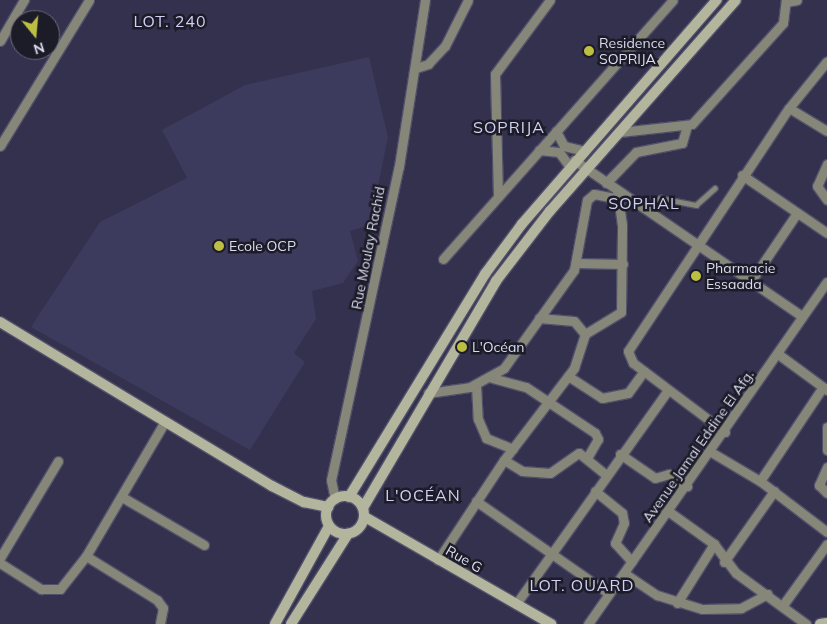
<!DOCTYPE html>
<html>
<head>
<meta charset="utf-8">
<style>
	body { margin:0 }
	#map { position:relative; width:827px; height:624px; overflow:hidden; background:#33314e; font-family:Mulish,sans-serif }
	div>[style] { position:absolute }
	.built>* { inset:0; background:#3d3b5d }
	.roads { filter:drop-shadow(1px 0 #51506b) drop-shadow(-1px 0 #51506b) drop-shadow(0 1px #51506b) drop-shadow(0 -1px #51506b) }
	.lane>* { height:4.5px; margin:-2.25px; padding:0 2.25px; transform-origin:2.25px; border-radius:2.25px; background:#868778 }
	.street>* { height:9px; margin:-4.5px; padding:0 4.5px; transform-origin:4.5px; border-radius:4.5px; background:#868778 }
	.secondary>* { height:10px; margin:-5px; padding:0 5px; transform-origin:5px; border-radius:5px; background:#b4b59d }
	.secondary>.ring { margin:-5px; padding:0; box-sizing:content-box; background:none; border:10px solid #b4b59d; border-radius:50% }
	.dots>* { width:14px; height:14px; translate:-50% -50%; box-sizing:border-box; border:2px solid #1c1b28; border-radius:50% }
	span { translate:-50% -50%; white-space:nowrap; text-align:center; line-height:1.15; -webkit-text-stroke:5px #1c1b28; paint-order:stroke }
	.poi-label { font-size:14px; color:#dbdcee }
	.left { translate:0 -50%; text-align:left }
	.street-label { font-size:14px; color:#dbdcee }
	.quarter-label { font-size:16px; color:#d0d0f4; letter-spacing:1px }
	.north { position:absolute; left:10px; top:10px; width:50px; height:50px; box-sizing:border-box; background:#1c1b28; border:1px solid #686877; border-radius:50%; rotate:163deg; font-size:14px; font-weight:700; line-height:20px; text-align:center; color:#dbdcee }
	.north::after { content:''; display:block; margin:auto; width:18px; height:22px; background:#bdbf43; clip-path:polygon(50% 0,100% 100%,50% 72%,0 100%) }
</style>
</head>
<body>
<div id="map">
	<div class="built">
		<div style="clip-path:polygon(369px 57px,388px 137px,370px 225px,350px 231px,358px 261px,343px 283px,312px 291px,316px 319px,294px 353px,305px 362px,250px 450px,31px 327px,100px 222px,187px 178px,162px 130px,245px 85px)"></div>
	</div>
	<div class="roads">
		<div class="lane">
			<div style="left:645px;top:209px;width:19px;rotate:-36deg"></div>
			<div style="left:660px;top:198px;width:37px;rotate:11deg"></div>
			<div style="left:696px;top:205px;width:25px;rotate:-42deg"></div>
		</div>
		<div class="street">
			<div style="left:786px;top:2px;width:11px;rotate:-10deg"></div>
			<div style="left:0;top:41px;width:48px;rotate:-59.7deg"></div>
			<div style="left:416px;top:68px;width:13px;rotate:-18deg"></div>
			<div style="left:428px;top:64px;width:25px;rotate:-47deg"></div>
			<div style="left:445px;top:46px;width:51px;rotate:-63.4deg"></div>
			<div style="left:789px;top:108px;width:60px;rotate:-51deg"></div>
			<div style="left:556px;top:131px;width:17px;rotate:62deg"></div>
			<div style="left:564px;top:146px;width:18px;rotate:13deg"></div>
			<div style="left:620px;top:132px;width:72px;rotate:-6.3deg"></div>
			<div style="left:692px;top:124px;width:136px;rotate:-48deg"></div>
			<div style="left:783px;top:23px;width:23px;rotate:-83deg"></div>
			<div style="left:0;top:146px;width:171px;rotate:-58.6deg"></div>
			<div style="left:539px;top:150px;width:20px;rotate:6deg"></div>
			<div style="left:559px;top:152px;width:17px;rotate:54deg"></div>
			<div style="left:574px;top:160px;width:276px;rotate:34.4deg"></div>
			<div style="left:827px;top:164px;width:24px;rotate:114deg"></div>
			<div style="left:817px;top:186px;width:17px;rotate:54deg"></div>
			<div style="left:742px;top:175px;width:103px;rotate:34.3deg"></div>
			<div style="left:606px;top:183px;width:43px;rotate:-45.9deg"></div>
			<div style="left:636px;top:152px;width:47px;rotate:-11.1deg"></div>
			<div style="left:682px;top:143px;width:18px;rotate:-74deg"></div>
			<div style="left:498px;top:197px;width:123px;rotate:-91.4deg"></div>
			<div style="left:495px;top:74px;width:92px;rotate:-53.4deg"></div>
			<div style="left:443px;top:259px;width:346px;rotate:-48.4deg"></div>
			<div style="left:576px;top:263px;width:47px;rotate:1.2deg"></div>
			<div style="left:751px;top:281px;width:82px;rotate:-55.9deg"></div>
			<div style="left:539px;top:318px;width:35px;rotate:5deg"></div>
			<div style="left:574px;top:321px;width:17px;rotate:50deg"></div>
			<div style="left:778px;top:354px;width:61px;rotate:36.3deg"></div>
			<div style="left:568px;top:376px;width:40px;rotate:32.9deg"></div>
			<div style="left:602px;top:398px;width:26px;rotate:-11deg"></div>
			<div style="left:628px;top:393px;width:27px;rotate:-54deg"></div>
			<div style="left:492px;top:378px;width:35px;rotate:15deg"></div>
			<div style="left:526px;top:387px;width:83px;rotate:33.7deg"></div>
			<div style="left:595px;top:433px;width:7px;rotate:63deg"></div>
			<div style="left:598px;top:439px;width:22px;rotate:120deg"></div>
			<div style="left:476px;top:385px;width:34px;rotate:87deg"></div>
			<div style="left:478px;top:419px;width:21px;rotate:67deg"></div>
			<div style="left:486px;top:438px;width:29px;rotate:22deg"></div>
			<div style="left:428px;top:393px;width:42px;rotate:-8.1deg"></div>
			<div style="left:470px;top:387px;width:39px;rotate:-29deg"></div>
			<div style="left:504px;top:368px;width:120px;rotate:-54.5deg"></div>
			<div style="left:574px;top:270px;width:71px;rotate:-79.5deg"></div>
			<div style="left:587px;top:200px;width:9px;rotate:-41deg"></div>
			<div style="left:594px;top:194px;width:25px;rotate:11deg"></div>
			<div style="left:827px;top:427px;width:23px;rotate:90deg"></div>
			<div style="left:725px;top:432px;width:115px;rotate:-143.1deg"></div>
			<div style="left:633px;top:363px;width:13px;rotate:-113deg"></div>
			<div style="left:628px;top:351px;width:291px;rotate:-56.5deg"></div>
			<div style="left:789px;top:108px;width:44px;rotate:31.2deg"></div>
			<div style="left:711px;top:452px;width:57px;rotate:30.6deg"></div>
			<div style="left:760px;top:481px;width:84px;rotate:37.3deg"></div>
			<div style="left:620px;top:454px;width:42px;rotate:34.4deg"></div>
			<div style="left:655px;top:478px;width:15px;rotate:-16deg"></div>
			<div style="left:669px;top:474px;width:22px;rotate:34deg"></div>
			<div style="left:504px;top:460px;width:21px;rotate:31deg"></div>
			<div style="left:522px;top:471px;width:28px;rotate:4deg"></div>
			<div style="left:550px;top:473px;width:35px;rotate:-35deg"></div>
			<div style="left:579px;top:453px;width:35px;rotate:39deg"></div>
			<div style="left:827px;top:467px;width:20px;rotate:114deg"></div>
			<div style="left:819px;top:485px;width:11px;rotate:45deg"></div>
			<div style="left:760px;top:481px;width:113px;rotate:-56.2deg"></div>
			<div style="left:595px;top:491px;width:35px;rotate:39deg"></div>
			<div style="left:622px;top:513px;width:10px;rotate:79deg"></div>
			<div style="left:624px;top:523px;width:22px;rotate:114deg"></div>
			<div style="left:615px;top:543px;width:25px;rotate:48deg"></div>
			<div style="left:122px;top:497px;width:95px;rotate:30.3deg"></div>
			<div style="left:335px;top:499px;width:19px;rotate:-102deg"></div>
			<div style="left:331px;top:480px;width:321px;rotate:-77.8deg"></div>
			<div style="left:399px;top:166px;width:168px;rotate:-81.1deg"></div>
			<div style="left:476px;top:501px;width:161px;rotate:34.9deg"></div>
			<div style="left:668px;top:511px;width:57px;rotate:35.7deg"></div>
			<div style="left:714px;top:544px;width:36px;rotate:53deg"></div>
			<div style="left:736px;top:573px;width:87px;rotate:36.1deg"></div>
			<div style="left:86px;top:556px;width:84px;rotate:31.8deg"></div>
			<div style="left:157px;top:600px;width:10px;rotate:53deg"></div>
			<div style="left:163px;top:608px;width:16px;rotate:101deg"></div>
			<div style="left:0;top:558px;width:113px;rotate:-59.1deg"></div>
			<div style="left:438px;top:560px;width:120px;rotate:-56.6deg"></div>
			<div style="left:504px;top:460px;width:116px;rotate:-52.7deg"></div>
			<div style="left:574px;top:368px;width:36px;rotate:-72deg"></div>
			<div style="left:585px;top:334px;width:42px;rotate:-31.4deg"></div>
			<div style="left:621px;top:312px;width:87px;rotate:-89.3deg"></div>
			<div style="left:622px;top:225px;width:35px;rotate:-98deg"></div>
			<div style="left:724px;top:562px;width:87px;rotate:-54.8deg"></div>
			<div style="left:0;top:563px;width:49px;rotate:32.4deg"></div>
			<div style="left:41px;top:589px;width:19px"></div>
			<div style="left:60px;top:589px;width:42px;rotate:-51.8deg"></div>
			<div style="left:86px;top:556px;width:152px;rotate:-59.6deg"></div>
			<div style="left:624px;top:573px;width:40px;rotate:34deg"></div>
			<div style="left:657px;top:595px;width:47px;rotate:17.3deg"></div>
			<div style="left:702px;top:609px;width:39px;rotate:-1deg"></div>
			<div style="left:741px;top:608px;width:30px;rotate:-28deg"></div>
			<div style="left:677px;top:603px;width:70px;rotate:-57.9deg"></div>
			<div style="left:516px;top:604px;width:262px;rotate:-54.6deg"></div>
			<div style="left:783px;top:605px;width:75px;rotate:-54.2deg"></div>
			<div style="left:588px;top:624px;width:417px;rotate:-55.1deg"></div>
		</div>
		<div class="secondary">
			<div style="left:0;top:322px;width:318px;rotate:31.1deg"></div>
			<div style="left:272px;top:486px;width:36px;rotate:27deg"></div>
			<div style="left:304px;top:502px;width:25px;rotate:12deg"></div>
			<div class="ring" style="left:326px;top:496px;width:28px;height:28px"></div>
			<div style="left:349px;top:497px;width:261px;rotate:-58.6deg"></div>
			<div style="left:485px;top:274px;width:62px;rotate:-53.5deg"></div>
			<div style="left:522px;top:224px;width:297px;rotate:-49deg"></div>
			<div style="left:363px;top:508px;width:263px;rotate:-59.6deg"></div>
			<div style="left:496px;top:281px;width:88px;rotate:-52.4deg"></div>
			<div style="left:550px;top:211px;width:281px;rotate:-48.6deg"></div>
			<div style="left:365px;top:517px;width:215px;rotate:29.9deg"></div>
			<div style="left:275px;top:624px;width:112px;rotate:-61.1deg"></div>
			<div style="left:291px;top:624px;width:107px;rotate:-57.7deg"></div>
			<div style="left:820px;top:624px;width:7px;rotate:-8deg"></div>
		</div>
	</div>
	<div class="dots">
		<div style="left:589px;top:51px;background:#bdbf43"></div>
		<div style="left:219px;top:246px;background:#bdbf43"></div>
		<div style="left:696px;top:276px;background:#bdbf43"></div>
		<div style="left:462px;top:347px;background:#bdbf43"></div>
	</div>
	<div class="poi-label">
		<span class="left" style="left:599px;top:51px">Residence<br>SOPRIJA</span>
		<span class="left" style="left:229px;top:246px">Ecole OCP</span>
		<span class="left" style="left:706px;top:276px">Pharmacie<br>Essaada</span>
		<span class="left" style="left:472px;top:347px">L'Océan</span>
	</div>
	<div class="street-label">
		<span style="left:368px;top:248px;rotate:-79deg">Rue Moulay Rachid</span>
		<span style="left:698px;top:446px;rotate:-55deg">Avenue Jamal Eddine El Afg.</span>
		<span style="left:464px;top:559px;rotate:30deg">Rue G</span>
	</div>
	<div class="quarter-label">
		<span style="left:170px;top:21px">LOT. 240</span>
		<span style="left:509px;top:127px">SOPRIJA</span>
		<span style="left:644px;top:203px">SOPHAL</span>
		<span style="left:423px;top:495px">L'OCÉAN</span>
		<span style="left:582px;top:585px">LOT. OUARD</span>
	</div>
	<div class="north">N</div>
</div>
</body>
</html>
